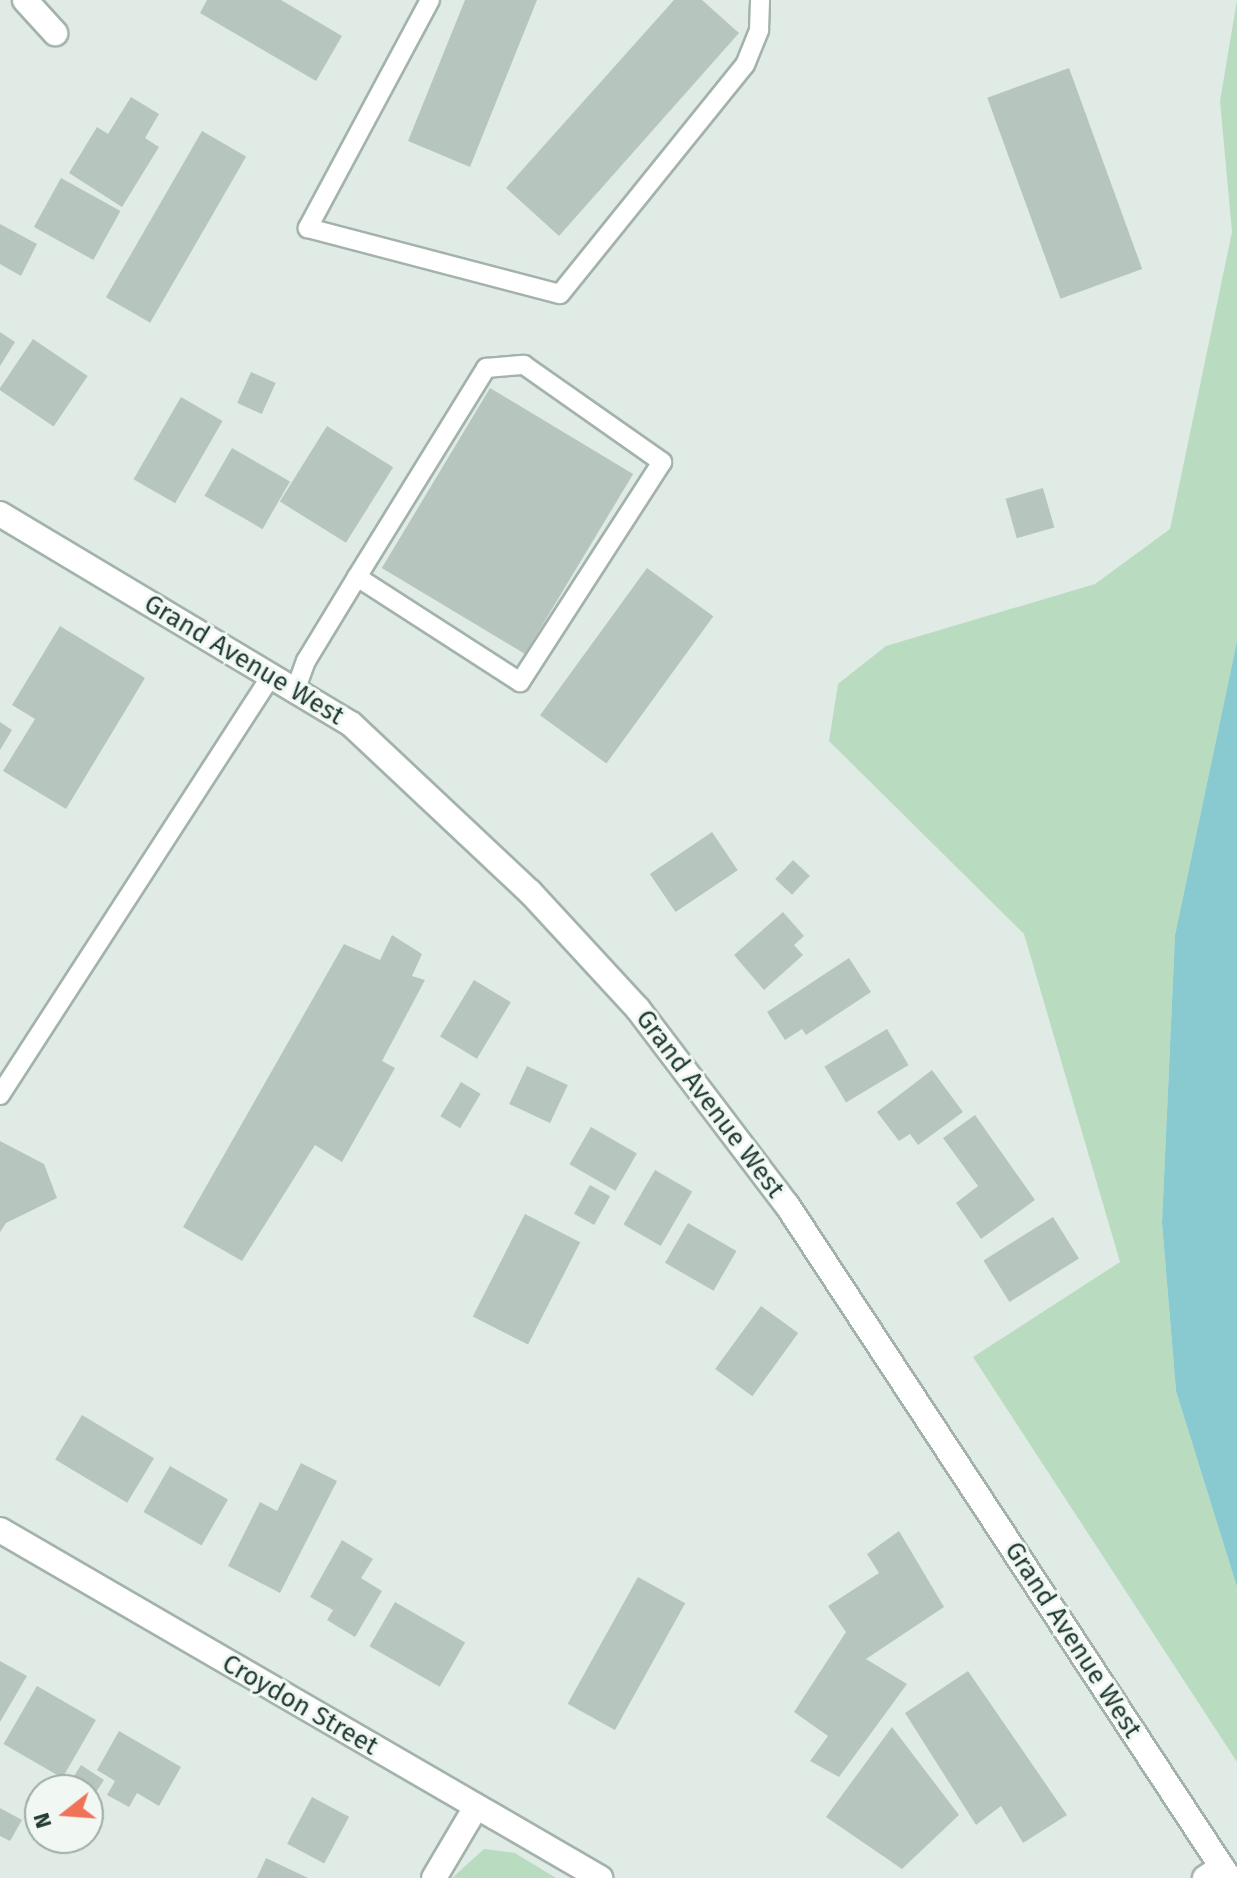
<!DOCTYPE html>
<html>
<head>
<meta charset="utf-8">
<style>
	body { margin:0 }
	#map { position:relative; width:1237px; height:1878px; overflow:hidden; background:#e0ebe5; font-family:"Fira Sans",sans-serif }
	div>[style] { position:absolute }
	.green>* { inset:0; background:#b9dcc0 }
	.water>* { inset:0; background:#88cad0 }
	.building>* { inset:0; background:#b6c6be; transform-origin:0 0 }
	.roads { filter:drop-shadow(2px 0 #a3b3ac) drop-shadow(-2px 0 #a3b3ac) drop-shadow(0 2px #a3b3ac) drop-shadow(0 -2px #a3b3ac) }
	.service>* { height:18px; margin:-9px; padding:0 9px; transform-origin:9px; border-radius:9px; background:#fff }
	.minor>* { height:24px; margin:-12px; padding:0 12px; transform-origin:12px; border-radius:12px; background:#fff }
	.secondary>* { height:24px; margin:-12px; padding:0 12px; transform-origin:12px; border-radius:12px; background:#fff }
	span { translate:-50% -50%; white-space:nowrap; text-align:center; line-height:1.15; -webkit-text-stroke:6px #f1f8f4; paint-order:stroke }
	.street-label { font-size:26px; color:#213b32 }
	.north { position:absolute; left:24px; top:1774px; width:80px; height:80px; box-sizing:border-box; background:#f1f8f4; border:2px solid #9eaca6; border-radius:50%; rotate:253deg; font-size:22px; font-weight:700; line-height:32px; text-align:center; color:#213b32 }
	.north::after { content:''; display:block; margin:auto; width:28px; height:36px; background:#f07359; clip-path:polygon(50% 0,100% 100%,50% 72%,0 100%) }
</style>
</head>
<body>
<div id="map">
	<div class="green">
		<div style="clip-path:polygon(1237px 0,1237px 641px,1175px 935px,1162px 1223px,1176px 1391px,1237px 1587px,1237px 1762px,973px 1357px,1120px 1262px,1024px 934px,829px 741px,838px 684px,886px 646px,1095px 584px,1170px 529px,1232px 232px,1220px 101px)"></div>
		<div style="clip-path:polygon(484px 1849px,515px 1853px,556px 1878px,452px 1878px)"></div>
	</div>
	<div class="water">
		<div style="clip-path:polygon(1237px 641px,1237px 1587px,1176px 1391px,1162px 1223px,1175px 935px)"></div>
	</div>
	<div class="building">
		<div style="clip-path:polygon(207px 0,281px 0,342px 36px,316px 81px,200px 13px)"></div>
		<div style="clip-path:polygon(465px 0,537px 0,470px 167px,408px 141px)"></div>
		<div style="clip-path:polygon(674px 0,702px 0,739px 33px,559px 236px,506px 188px)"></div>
		<div style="left:1069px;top:68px;width:214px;height:87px;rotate:70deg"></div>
		<div style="clip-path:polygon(131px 97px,159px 114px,145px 138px,159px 147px,122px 207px,69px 173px,97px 127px,108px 134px)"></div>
		<div style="left:202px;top:131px;width:51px;height:192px;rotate:30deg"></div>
		<div style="left:61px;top:178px;width:68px;height:56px;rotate:29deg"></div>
		<div style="clip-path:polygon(0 224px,37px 244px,21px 276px,0 264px)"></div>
		<div style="clip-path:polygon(0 332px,15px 342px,0 366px)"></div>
		<div style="left:33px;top:339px;width:66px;height:61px;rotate:34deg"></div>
		<div style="left:251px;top:372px;width:27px;height:34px;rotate:24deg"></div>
		<div style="left:490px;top:388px;width:167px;height:210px;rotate:31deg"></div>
		<div style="left:181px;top:397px;width:48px;height:95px;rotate:30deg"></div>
		<div style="left:327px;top:426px;width:78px;height:89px;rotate:32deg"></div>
		<div style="left:232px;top:448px;width:67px;height:55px;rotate:30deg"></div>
		<div style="left:1043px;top:488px;width:41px;height:39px;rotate:74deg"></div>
		<div style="left:647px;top:568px;width:82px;height:182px;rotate:36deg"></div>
		<div style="clip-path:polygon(60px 626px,145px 678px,66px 809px,3px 771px,35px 719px,12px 705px)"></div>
		<div style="clip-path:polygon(0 722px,12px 730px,0 750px)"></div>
		<div style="left:712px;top:832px;width:46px;height:75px;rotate:56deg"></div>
		<div style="left:793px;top:860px;width:23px;height:26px;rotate:43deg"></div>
		<div style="clip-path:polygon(783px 912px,804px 936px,794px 945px,803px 955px,764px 990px,734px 955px)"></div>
		<div style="clip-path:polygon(392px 935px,422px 954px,412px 976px,425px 980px,382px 1061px,395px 1068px,342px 1162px,315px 1145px,242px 1261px,183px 1227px,344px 944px,380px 960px)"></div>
		<div style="clip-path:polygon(849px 958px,871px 992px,806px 1035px,802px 1029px,785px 1040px,767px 1012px)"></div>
		<div style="left:474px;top:980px;width:43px;height:66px;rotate:31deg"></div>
		<div style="left:887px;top:1029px;width:42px;height:73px;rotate:59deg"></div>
		<div style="left:527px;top:1066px;width:45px;height:42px;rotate:25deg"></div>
		<div style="clip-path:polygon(932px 1070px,963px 1112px,918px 1145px,910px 1134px,899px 1141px,877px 1112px)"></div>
		<div style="left:461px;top:1082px;width:23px;height:40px;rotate:31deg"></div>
		<div style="clip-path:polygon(975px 1115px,1035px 1200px,981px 1239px,956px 1203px,978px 1186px,943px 1138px)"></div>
		<div style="left:591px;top:1127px;width:53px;height:43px;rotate:30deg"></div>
		<div style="clip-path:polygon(0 1141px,44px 1164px,57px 1198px,6px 1223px,0 1232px)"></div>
		<div style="left:655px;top:1170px;width:43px;height:63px;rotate:30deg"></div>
		<div style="left:590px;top:1185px;width:23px;height:33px;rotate:29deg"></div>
		<div style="left:525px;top:1214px;width:62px;height:115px;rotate:27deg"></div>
		<div style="left:1053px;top:1217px;width:49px;height:82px;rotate:58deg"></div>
		<div style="left:688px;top:1223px;width:56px;height:46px;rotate:30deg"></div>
		<div style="left:761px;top:1306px;width:46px;height:78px;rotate:36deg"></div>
		<div style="left:82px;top:1415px;width:84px;height:52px;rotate:31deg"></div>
		<div style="clip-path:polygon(301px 1463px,337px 1481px,280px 1593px,228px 1566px,260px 1502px,277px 1511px)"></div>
		<div style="left:170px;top:1466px;width:67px;height:53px;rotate:30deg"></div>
		<div style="clip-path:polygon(899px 1531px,944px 1607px,866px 1659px,907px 1684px,839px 1777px,810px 1761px,828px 1736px,794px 1712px,846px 1632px,828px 1606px,879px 1573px,867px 1554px)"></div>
		<div style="clip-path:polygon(342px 1540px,373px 1559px,361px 1578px,382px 1591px,355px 1637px,327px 1620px,333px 1610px,310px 1597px)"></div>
		<div style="left:638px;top:1577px;width:54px;height:145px;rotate:29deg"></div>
		<div style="left:395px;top:1602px;width:81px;height:51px;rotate:30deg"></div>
		<div style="clip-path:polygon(0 1661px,27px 1676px,0 1722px)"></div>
		<div style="clip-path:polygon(968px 1671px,1067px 1815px,1023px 1843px,1001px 1806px,976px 1825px,905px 1713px)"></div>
		<div style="left:37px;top:1686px;width:68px;height:67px;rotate:30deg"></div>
		<div style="clip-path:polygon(892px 1727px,959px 1815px,902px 1869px,826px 1817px)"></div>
		<div style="clip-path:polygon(119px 1731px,181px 1767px,159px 1806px,137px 1793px,129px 1807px,107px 1795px,115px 1781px,97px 1770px)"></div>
		<div style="clip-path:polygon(81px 1765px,104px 1780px,88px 1804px,88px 1790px,65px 1790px)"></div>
		<div style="left:312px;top:1797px;width:42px;height:53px;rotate:28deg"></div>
		<div style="clip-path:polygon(0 1808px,22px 1820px,10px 1841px,0 1836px)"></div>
		<div style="clip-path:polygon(266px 1858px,308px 1878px,257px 1878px)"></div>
	</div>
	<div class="roads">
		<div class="service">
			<div style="left:430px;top:0;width:259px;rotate:118.2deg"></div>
			<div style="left:308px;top:228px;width:260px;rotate:14.7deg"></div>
			<div style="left:560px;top:294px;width:294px;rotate:-51.1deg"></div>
			<div style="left:745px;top:65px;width:38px;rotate:-68deg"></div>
			<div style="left:759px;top:30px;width:30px;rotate:-88deg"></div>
			<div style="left:295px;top:691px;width:32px;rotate:-70deg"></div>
			<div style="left:306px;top:661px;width:98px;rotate:-58.7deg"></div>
			<div style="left:357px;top:577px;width:246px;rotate:-58.3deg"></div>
			<div style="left:486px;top:368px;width:38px;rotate:-5deg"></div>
			<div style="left:524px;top:365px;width:169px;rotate:35.1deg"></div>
			<div style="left:662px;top:462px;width:262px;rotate:122.8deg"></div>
			<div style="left:520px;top:682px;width:194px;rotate:-147.2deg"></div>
			<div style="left:0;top:1095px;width:499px;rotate:-57.1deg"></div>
		</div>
		<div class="minor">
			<div style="left:25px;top:0;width:45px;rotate:47.7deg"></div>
			<div style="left:0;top:1530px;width:694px;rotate:30.11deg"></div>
			<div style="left:434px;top:1878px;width:82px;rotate:-59.4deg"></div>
			<div style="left:1205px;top:1878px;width:20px;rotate:-33deg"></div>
		</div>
		<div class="secondary">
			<div style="left:0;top:514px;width:409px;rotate:30.9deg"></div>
			<div style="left:351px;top:724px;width:245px;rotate:43.2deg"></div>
			<div style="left:530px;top:892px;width:159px;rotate:47.3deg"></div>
			<div style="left:638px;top:1009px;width:246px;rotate:52.8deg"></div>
			<div style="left:787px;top:1205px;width:805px;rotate:56.7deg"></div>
		</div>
	</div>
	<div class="street-label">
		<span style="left:244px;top:660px;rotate:31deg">Grand Avenue West</span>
		<span style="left:710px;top:1104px;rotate:53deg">Grand Avenue West</span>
		<span style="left:1073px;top:1640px;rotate:57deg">Grand Avenue West</span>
		<span style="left:300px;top:1705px;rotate:30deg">Croydon Street</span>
	</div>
	<div class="north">N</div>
</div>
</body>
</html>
